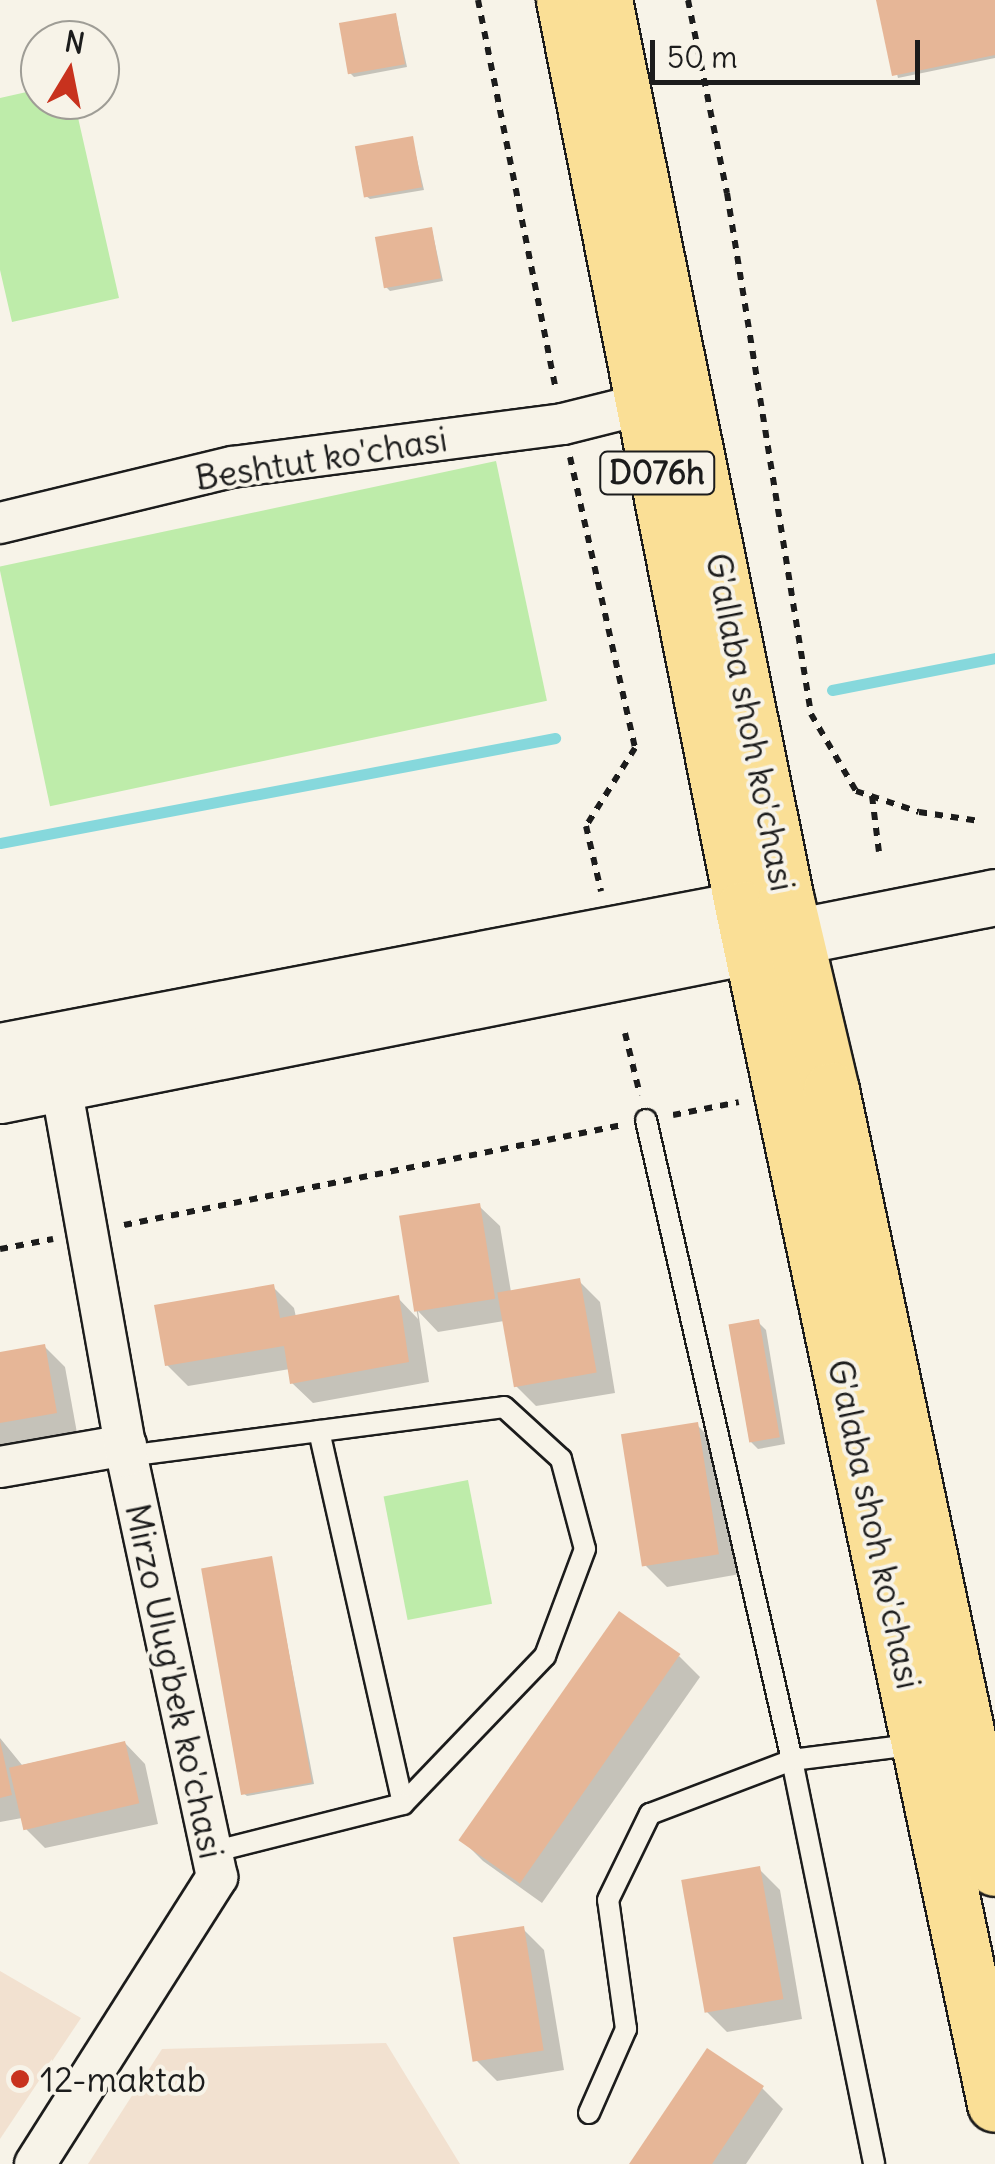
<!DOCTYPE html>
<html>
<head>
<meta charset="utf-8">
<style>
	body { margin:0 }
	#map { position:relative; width:995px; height:2164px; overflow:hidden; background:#f7f3e8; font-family:Delius,sans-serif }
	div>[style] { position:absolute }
	.built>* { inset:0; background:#f2e1d0 }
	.green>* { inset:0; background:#beecaa; transform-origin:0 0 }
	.shadow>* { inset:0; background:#0003 }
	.stream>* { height:11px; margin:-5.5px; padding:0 5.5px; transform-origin:5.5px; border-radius:5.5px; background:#86d8dc }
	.building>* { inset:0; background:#e6b697; transform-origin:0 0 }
	.path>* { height:6px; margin-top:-3px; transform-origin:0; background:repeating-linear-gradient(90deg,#1c1c1c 0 8px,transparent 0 16px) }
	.roads { filter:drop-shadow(2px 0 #1c1c1c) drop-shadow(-2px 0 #1c1c1c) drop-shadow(0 2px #1c1c1c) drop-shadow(0 -2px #1c1c1c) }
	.service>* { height:20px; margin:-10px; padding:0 10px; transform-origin:10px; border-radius:10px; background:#f7f3e8 }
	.minor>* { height:40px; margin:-20px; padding:0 20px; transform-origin:20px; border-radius:20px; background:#f7f3e8 }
	.secondary>* { height:55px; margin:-27.5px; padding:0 27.5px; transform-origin:27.5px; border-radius:27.5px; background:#f7f3e8 }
	.primary>* { height:55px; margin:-27.5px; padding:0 27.5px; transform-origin:27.5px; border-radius:27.5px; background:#fadf96 }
	.dots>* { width:28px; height:28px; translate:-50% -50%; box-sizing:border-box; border:5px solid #f7f3e8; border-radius:50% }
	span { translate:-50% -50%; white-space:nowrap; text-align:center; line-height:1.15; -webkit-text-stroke:8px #f7f3e8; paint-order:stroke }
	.shield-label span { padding:2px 8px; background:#f7f3e8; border:2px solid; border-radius:8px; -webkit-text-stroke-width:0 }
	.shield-label { font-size:32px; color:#1c1c1c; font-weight:700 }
	.street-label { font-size:35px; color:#1c1c1c }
	.poi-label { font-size:35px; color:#1c1c1c }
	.left { translate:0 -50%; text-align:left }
	.north { position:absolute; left:20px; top:20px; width:100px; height:100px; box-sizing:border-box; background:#f7f3e8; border:2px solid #9f9d96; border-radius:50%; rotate:10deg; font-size:28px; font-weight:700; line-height:40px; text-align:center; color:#1c1c1c }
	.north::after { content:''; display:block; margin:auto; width:35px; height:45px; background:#c8321e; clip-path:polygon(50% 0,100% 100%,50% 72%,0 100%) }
	.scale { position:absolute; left:650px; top:40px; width:270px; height:45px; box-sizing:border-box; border:5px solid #1c1c1c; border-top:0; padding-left:12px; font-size:30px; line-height:35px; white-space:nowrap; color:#1c1c1c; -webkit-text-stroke:8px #f7f3e8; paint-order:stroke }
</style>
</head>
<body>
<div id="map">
	<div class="built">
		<div style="clip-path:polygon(0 1971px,81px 2018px,0 2139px)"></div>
		<div style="clip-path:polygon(386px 2043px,460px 2164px,88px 2164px,162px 2049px)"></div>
	</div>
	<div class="green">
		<div style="clip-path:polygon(40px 89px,40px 100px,74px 100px,119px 298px,12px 322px,0 270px,0 98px)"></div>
		<div style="left:496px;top:461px;width:245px;height:508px;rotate:78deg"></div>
		<div style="left:468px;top:1480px;width:126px;height:86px;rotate:79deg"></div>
	</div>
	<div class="shadow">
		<div style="clip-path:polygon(879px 0,995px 0,995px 58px,898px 78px)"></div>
		<div style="clip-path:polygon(396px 16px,407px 67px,354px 77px,350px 73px)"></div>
		<div style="clip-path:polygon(412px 138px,424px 190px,370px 199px,366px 196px)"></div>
		<div style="clip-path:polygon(432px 230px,443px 281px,390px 291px,386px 287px)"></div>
		<div style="clip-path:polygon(479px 1206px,500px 1226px,511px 1292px,579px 1281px,600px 1302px,615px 1393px,536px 1406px,515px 1385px,504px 1321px,438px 1332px,418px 1311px,429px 1382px,313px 1403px,292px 1383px,290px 1369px,188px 1386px,167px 1365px,273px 1287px,294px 1308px,296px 1317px,398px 1298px,418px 1319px,401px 1219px)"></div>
		<div style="clip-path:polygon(758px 1322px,766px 1330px,785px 1444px,758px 1449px,750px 1441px)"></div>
		<div style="clip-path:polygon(44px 1346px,65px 1367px,77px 1433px,0 1447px,0 1354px)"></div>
		<div style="clip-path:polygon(697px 1425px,718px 1446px,740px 1574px,667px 1587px,646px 1566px)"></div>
		<div style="clip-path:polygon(271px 1559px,314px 1784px,247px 1796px,243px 1793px)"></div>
		<div style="clip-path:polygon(679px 1656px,700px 1677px,542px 1903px,483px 1861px,462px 1840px)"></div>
		<div style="clip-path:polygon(0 1738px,22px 1765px,125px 1743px,145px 1764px,158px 1824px,45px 1848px,24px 1827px,22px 1818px,0 1822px)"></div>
		<div style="clip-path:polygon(759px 1869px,780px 1890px,802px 2019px,727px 2032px,706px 2011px)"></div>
		<div style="clip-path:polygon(523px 1929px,544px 1950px,564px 2070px,497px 2081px,476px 2060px)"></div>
		<div style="clip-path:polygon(762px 2088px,783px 2109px,746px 2164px,632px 2164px)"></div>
	</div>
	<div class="stream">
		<div style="left:832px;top:690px;width:166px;rotate:-11.1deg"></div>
		<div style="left:0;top:843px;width:565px;rotate:-10.71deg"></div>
	</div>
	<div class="building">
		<div style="clip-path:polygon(876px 0,995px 0,995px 55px,892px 76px)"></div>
		<div style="left:396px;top:13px;width:52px;height:58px;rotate:80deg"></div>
		<div style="left:413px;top:136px;width:52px;height:59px;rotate:80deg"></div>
		<div style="left:432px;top:227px;width:52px;height:58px;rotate:80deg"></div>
		<div style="left:480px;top:1203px;width:97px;height:82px;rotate:81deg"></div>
		<div style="left:580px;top:1278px;width:96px;height:84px;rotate:80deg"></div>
		<div style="clip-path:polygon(274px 1284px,280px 1318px,399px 1295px,409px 1362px,290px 1384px,284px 1346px,165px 1366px,154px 1305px)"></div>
		<div style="left:759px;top:1319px;width:120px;height:31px;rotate:80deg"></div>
		<div style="clip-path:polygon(45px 1344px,57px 1413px,0 1423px,0 1352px)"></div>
		<div style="left:698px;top:1422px;width:134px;height:78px;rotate:81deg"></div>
		<div style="left:272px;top:1556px;width:230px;height:72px;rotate:80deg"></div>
		<div style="left:619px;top:1611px;width:75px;height:280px;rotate:35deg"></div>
		<div style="clip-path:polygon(0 1740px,12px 1795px,0 1798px)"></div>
		<div style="left:125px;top:1741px;width:64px;height:119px;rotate:77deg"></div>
		<div style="left:760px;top:1866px;width:135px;height:80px;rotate:80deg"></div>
		<div style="left:524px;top:1926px;width:126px;height:72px;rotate:81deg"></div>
		<div style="clip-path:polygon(707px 2048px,764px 2086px,712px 2164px,629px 2164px)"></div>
	</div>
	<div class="path">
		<div style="left:478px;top:0;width:399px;rotate:78.7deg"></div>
		<div style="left:688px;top:0;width:197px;rotate:78.6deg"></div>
		<div style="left:727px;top:193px;width:528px;rotate:80.84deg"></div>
		<div style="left:811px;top:714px;width:89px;rotate:59.7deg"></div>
		<div style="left:856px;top:791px;width:66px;rotate:18.4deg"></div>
		<div style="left:919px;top:812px;width:61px;rotate:8.5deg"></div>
		<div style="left:570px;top:457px;width:298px;rotate:77.4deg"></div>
		<div style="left:635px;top:748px;width:92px;rotate:122.1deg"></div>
		<div style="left:586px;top:826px;width:67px;rotate:77deg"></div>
		<div style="left:872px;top:796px;width:56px;rotate:82.9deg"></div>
		<div style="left:625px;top:1033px;width:64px;rotate:76.4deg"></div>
		<div style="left:673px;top:1115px;width:67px;rotate:-11.1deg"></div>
		<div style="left:124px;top:1225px;width:508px;rotate:-11.35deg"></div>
		<div style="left:0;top:1249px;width:54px;rotate:-10.7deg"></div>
	</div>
	<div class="roads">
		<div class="service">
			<div style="left:646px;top:1120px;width:656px;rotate:77.15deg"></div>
			<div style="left:792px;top:1760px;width:412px;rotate:78.5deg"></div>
			<div style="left:319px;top:1431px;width:382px;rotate:77.3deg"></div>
			<div style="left:127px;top:1456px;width:380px;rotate:-7.4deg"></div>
			<div style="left:504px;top:1407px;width:77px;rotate:42.4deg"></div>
			<div style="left:561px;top:1459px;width:93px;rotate:75.1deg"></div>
			<div style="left:585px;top:1549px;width:114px;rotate:110.5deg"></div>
			<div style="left:545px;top:1656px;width:205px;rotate:133.8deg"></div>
			<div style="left:403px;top:1804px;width:197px;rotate:165.9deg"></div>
			<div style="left:589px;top:2113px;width:92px;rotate:-66.2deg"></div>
			<div style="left:626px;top:2029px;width:130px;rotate:-97.9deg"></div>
			<div style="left:608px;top:1900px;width:96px;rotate:-64deg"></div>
			<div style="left:650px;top:1814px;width:152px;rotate:-20.8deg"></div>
			<div style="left:792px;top:1760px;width:128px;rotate:-7.2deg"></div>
		</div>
		<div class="minor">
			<div style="left:0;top:523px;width:239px;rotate:-13.6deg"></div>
			<div style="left:232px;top:467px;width:334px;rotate:-7.4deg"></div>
			<div style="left:563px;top:424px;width:82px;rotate:-14deg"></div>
			<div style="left:0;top:1467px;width:128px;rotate:-9.9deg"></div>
			<div style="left:35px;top:2164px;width:340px;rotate:-57.6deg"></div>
			<div style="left:217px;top:1877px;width:431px;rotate:-102.1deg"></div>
			<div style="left:127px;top:1456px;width:403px;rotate:-100.1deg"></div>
		</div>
		<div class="secondary">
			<div style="left:0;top:1051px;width:730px;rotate:-10.82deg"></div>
			<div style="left:0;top:1095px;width:1015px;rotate:-11.25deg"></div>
		</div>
		<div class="primary">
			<div style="left:564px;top:0;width:926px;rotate:78.86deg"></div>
			<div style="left:743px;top:909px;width:1221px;rotate:78.09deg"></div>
			<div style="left:604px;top:0;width:918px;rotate:78.57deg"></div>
			<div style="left:786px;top:900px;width:195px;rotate:76.7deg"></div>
			<div style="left:831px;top:1090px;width:795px;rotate:78.1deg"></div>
		</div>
	</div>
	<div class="dots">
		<div style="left:20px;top:2079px;background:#c8321e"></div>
	</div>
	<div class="shield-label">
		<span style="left:657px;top:473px">D076h</span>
	</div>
	<div class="street-label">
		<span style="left:321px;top:458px;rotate:-9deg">Beshtut ko'chasi</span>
		<span style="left:751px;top:722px;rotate:79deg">G'allaba shoh ko'chasi</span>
		<span style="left:875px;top:1524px;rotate:78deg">G'alaba shoh ko'chasi</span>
		<span style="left:175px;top:1681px;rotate:78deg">Mirzo Ulug'bek ko'chasi</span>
	</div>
	<div class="poi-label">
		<span class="left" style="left:40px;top:2079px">12-maktab</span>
	</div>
	<div class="north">N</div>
	<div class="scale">50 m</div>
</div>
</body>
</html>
